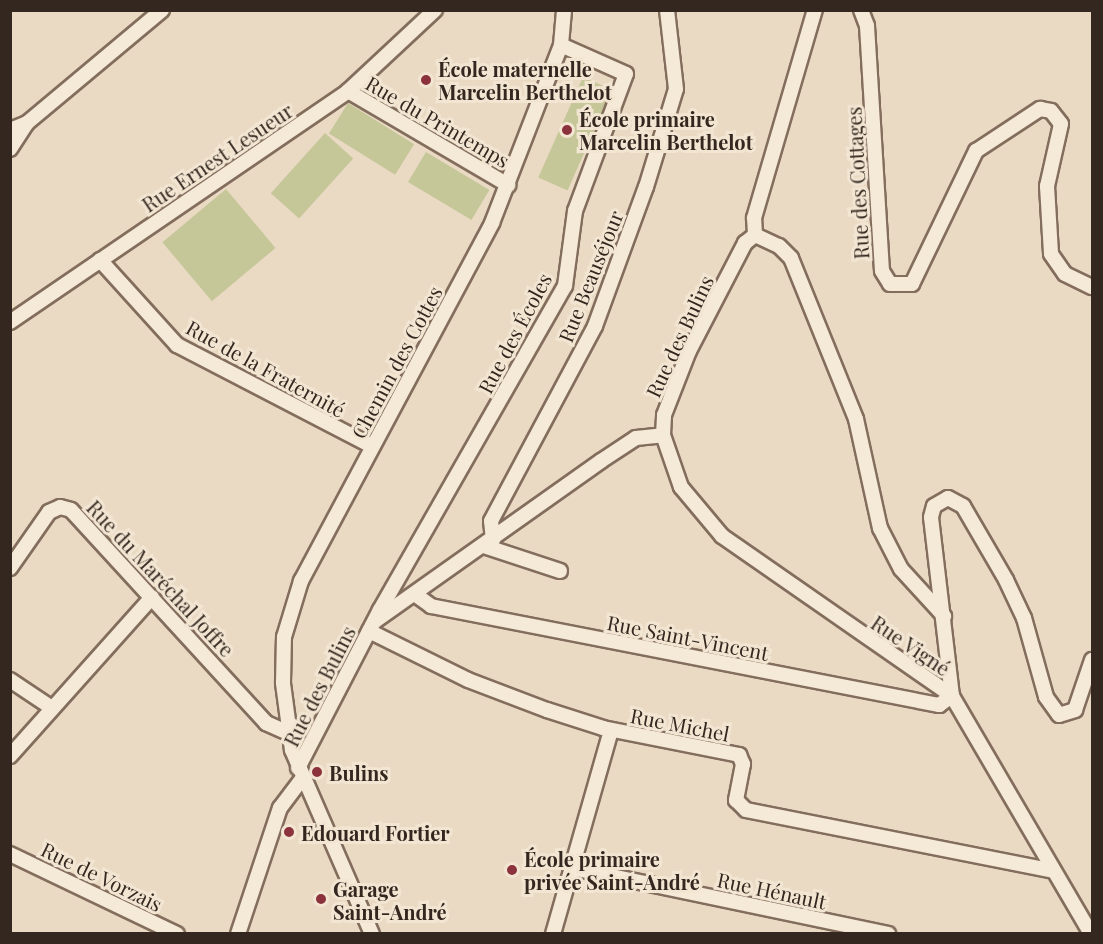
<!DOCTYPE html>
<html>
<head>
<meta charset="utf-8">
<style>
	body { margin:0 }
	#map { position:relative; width:1103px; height:944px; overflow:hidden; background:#eadac4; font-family:"Playfair Display",serif }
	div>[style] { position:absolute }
	.green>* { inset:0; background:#c6c799; transform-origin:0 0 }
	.roads { filter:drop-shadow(2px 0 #836d5c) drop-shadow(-2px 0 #836d5c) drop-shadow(0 2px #836d5c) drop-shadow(0 -2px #836d5c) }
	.minor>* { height:14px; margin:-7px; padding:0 7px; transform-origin:7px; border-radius:7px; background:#f5e9d7 }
	.dots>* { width:16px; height:16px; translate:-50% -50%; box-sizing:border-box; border:3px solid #f2e6d3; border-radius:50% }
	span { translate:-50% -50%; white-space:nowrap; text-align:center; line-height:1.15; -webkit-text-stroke:6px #f2e6d3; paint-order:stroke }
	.poi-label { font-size:20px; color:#34271f; font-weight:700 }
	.left { translate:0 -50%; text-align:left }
	.street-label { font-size:20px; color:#34271f }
	.frame { position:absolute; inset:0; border:12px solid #34271f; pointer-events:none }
</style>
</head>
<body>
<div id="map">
	<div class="green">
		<div style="left:583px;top:77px;width:32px;height:110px;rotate:24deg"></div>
		<div style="left:348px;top:103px;width:78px;height:36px;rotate:32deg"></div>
		<div style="left:325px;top:133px;width:38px;height:81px;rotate:42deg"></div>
		<div style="left:426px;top:152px;width:74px;height:35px;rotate:31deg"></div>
		<div style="left:226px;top:189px;width:77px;height:83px;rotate:50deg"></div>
	</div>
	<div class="roads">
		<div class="minor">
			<div style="left:861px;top:10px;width:17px;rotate:69deg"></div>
			<div style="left:867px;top:26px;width:245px;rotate:86.5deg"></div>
			<div style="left:882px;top:271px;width:15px;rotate:58deg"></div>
			<div style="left:890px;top:284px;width:22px"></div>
			<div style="left:912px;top:284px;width:148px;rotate:-64.3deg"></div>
			<div style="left:976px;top:151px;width:77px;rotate:-33.3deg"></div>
			<div style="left:1040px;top:109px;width:11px;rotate:10deg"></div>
			<div style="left:1051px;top:111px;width:16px;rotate:52deg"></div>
			<div style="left:1061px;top:124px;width:64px;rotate:102.7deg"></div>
			<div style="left:1047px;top:186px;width:68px;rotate:86.6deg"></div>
			<div style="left:1051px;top:254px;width:24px;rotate:55deg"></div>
			<div style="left:1065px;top:274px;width:30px;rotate:26deg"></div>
			<div style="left:348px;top:91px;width:186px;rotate:30.4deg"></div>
			<div style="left:10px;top:130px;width:18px;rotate:-22deg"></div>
			<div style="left:27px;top:123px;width:176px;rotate:-39.9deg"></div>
			<div style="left:10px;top:149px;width:31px;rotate:-57deg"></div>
			<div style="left:755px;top:235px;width:26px;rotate:25deg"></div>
			<div style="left:779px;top:246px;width:17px;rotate:45deg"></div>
			<div style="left:791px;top:258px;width:174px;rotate:68deg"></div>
			<div style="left:856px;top:419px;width:112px;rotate:77.6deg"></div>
			<div style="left:880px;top:528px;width:46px;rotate:62.9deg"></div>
			<div style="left:901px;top:569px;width:64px;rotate:47.5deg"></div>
			<div style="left:100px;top:260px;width:115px;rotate:47.8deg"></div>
			<div style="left:177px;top:345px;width:220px;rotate:27.4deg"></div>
			<div style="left:10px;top:322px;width:409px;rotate:-34.3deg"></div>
			<div style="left:348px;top:91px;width:119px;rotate:-43deg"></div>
			<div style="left:663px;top:435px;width:55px;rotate:70.9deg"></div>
			<div style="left:681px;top:487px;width:64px;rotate:50.1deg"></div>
			<div style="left:722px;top:536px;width:280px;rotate:34.8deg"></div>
			<div style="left:952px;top:696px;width:276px;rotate:59.7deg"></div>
			<div style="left:493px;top:540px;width:19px;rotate:-96deg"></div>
			<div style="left:491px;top:521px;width:221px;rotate:-61.9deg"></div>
			<div style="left:595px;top:326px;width:148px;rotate:-69.9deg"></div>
			<div style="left:646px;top:187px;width:102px;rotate:-73deg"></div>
			<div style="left:676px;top:89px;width:80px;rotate:-96.5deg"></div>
			<div style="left:484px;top:546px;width:80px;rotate:18.2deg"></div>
			<div style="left:10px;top:568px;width:68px;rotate:-55.1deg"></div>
			<div style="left:49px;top:512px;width:12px;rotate:-24deg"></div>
			<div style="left:60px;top:507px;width:11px;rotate:15deg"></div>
			<div style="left:71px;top:510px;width:289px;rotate:47.5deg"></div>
			<div style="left:266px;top:723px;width:24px;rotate:24deg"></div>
			<div style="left:416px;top:595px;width:19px;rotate:36deg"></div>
			<div style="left:431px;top:606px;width:518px;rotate:11.03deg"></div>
			<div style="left:939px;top:705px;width:16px;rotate:-35deg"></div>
			<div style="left:952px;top:696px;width:180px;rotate:-96.7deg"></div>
			<div style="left:931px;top:517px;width:11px;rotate:-75deg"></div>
			<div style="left:934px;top:506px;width:16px;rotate:-30deg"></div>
			<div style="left:948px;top:498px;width:17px;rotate:28deg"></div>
			<div style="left:963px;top:506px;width:86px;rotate:59.8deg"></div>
			<div style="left:1006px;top:580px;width:42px;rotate:64.7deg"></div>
			<div style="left:1024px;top:618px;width:82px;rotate:74.4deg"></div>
			<div style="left:1046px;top:697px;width:22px;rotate:54deg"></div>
			<div style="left:1059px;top:715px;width:17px;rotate:-17deg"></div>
			<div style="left:1075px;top:710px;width:53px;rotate:-71.2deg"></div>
			<div style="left:375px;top:621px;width:277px;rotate:-35.3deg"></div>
			<div style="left:601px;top:461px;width:42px;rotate:-33.3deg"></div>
			<div style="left:636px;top:438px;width:27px;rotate:-6deg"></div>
			<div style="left:663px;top:435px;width:20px;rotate:-87deg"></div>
			<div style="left:664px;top:415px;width:69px;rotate:-68.7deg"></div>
			<div style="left:689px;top:351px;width:122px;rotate:-62.6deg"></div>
			<div style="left:745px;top:243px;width:13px;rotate:-39deg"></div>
			<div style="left:755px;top:235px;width:17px;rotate:-93deg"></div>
			<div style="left:754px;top:218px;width:217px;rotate:-73.7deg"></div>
			<div style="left:369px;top:631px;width:110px;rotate:26.3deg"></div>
			<div style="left:468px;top:680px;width:85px;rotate:20.8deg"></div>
			<div style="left:547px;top:710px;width:59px;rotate:17.8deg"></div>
			<div style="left:603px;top:728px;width:139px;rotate:11.2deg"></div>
			<div style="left:739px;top:755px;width:10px;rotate:66deg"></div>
			<div style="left:743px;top:764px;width:37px;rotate:101deg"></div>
			<div style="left:736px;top:800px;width:14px;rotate:45deg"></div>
			<div style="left:746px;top:810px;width:313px;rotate:11.2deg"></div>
			<div style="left:10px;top:680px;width:50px;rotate:33.7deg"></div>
			<div style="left:10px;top:756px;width:213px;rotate:-48.2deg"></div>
			<div style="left:298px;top:768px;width:178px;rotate:-62.6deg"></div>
			<div style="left:380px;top:610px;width:373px;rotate:-60.3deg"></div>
			<div style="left:565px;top:286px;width:76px;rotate:-82.4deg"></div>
			<div style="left:575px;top:211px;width:146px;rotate:-69.6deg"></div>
			<div style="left:626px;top:74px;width:71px;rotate:-156deg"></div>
			<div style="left:10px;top:854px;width:185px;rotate:25.6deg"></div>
			<div style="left:573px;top:868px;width:322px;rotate:11.8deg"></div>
			<div style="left:238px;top:934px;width:133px;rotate:-71.6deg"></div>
			<div style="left:280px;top:808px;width:38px;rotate:-53deg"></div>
			<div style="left:372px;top:934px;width:201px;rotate:-113.5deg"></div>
			<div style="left:292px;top:750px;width:68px;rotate:-97.7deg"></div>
			<div style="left:283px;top:683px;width:46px;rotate:-88.8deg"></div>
			<div style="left:284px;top:637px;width:59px;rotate:-73.1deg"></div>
			<div style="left:301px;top:581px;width:406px;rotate:-61.9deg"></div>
			<div style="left:492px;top:223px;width:191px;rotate:-68.8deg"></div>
			<div style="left:561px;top:45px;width:35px;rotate:-85deg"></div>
			<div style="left:553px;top:934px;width:212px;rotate:-74.1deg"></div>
		</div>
	</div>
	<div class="dots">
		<div style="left:426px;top:80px;background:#8c323c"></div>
		<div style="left:567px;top:130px;background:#8c323c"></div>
		<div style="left:317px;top:772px;background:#8c323c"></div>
		<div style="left:289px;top:832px;background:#8c323c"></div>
		<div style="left:512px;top:870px;background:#8c323c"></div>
		<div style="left:321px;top:899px;background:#8c323c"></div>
	</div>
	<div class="poi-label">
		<span class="left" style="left:438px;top:80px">École maternelle<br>Marcelin Berthelot</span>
		<span class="left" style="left:579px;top:130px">École primaire<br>Marcelin Berthelot</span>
		<span class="left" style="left:329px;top:772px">Bulins</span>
		<span class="left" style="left:301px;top:832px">Edouard Fortier</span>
		<span class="left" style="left:524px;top:870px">École primaire<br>privée Saint-André</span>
		<span class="left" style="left:333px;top:900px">Garage<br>Saint-André</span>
	</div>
	<div class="street-label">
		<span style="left:438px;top:121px;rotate:30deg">Rue du Printemps</span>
		<span style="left:217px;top:157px;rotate:-34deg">Rue Ernest Lesueur</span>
		<span style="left:857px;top:183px;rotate:-93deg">Rue des Cottages</span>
		<span style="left:590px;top:276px;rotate:-68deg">Rue Beauséjour</span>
		<span style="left:514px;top:333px;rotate:-62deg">Rue des Écoles</span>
		<span style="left:679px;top:336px;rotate:-65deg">Rue des Bulins</span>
		<span style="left:396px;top:362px;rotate:-62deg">Chemin des Cottes</span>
		<span style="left:266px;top:368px;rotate:29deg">Rue de la Fraternité</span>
		<span style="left:161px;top:578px;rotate:47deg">Rue du Maréchal Joffre</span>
		<span style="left:688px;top:637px;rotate:11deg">Rue Saint-Vincent</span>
		<span style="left:911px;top:645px;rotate:34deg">Rue Vigné</span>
		<span style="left:319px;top:686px;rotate:-63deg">Rue des Bulins</span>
		<span style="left:680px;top:724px;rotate:11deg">Rue Michel</span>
		<span style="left:102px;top:876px;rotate:26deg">Rue de Vorzais</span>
		<span style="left:772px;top:890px;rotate:12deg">Rue Hénault</span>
	</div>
	<div class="frame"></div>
</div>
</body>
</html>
